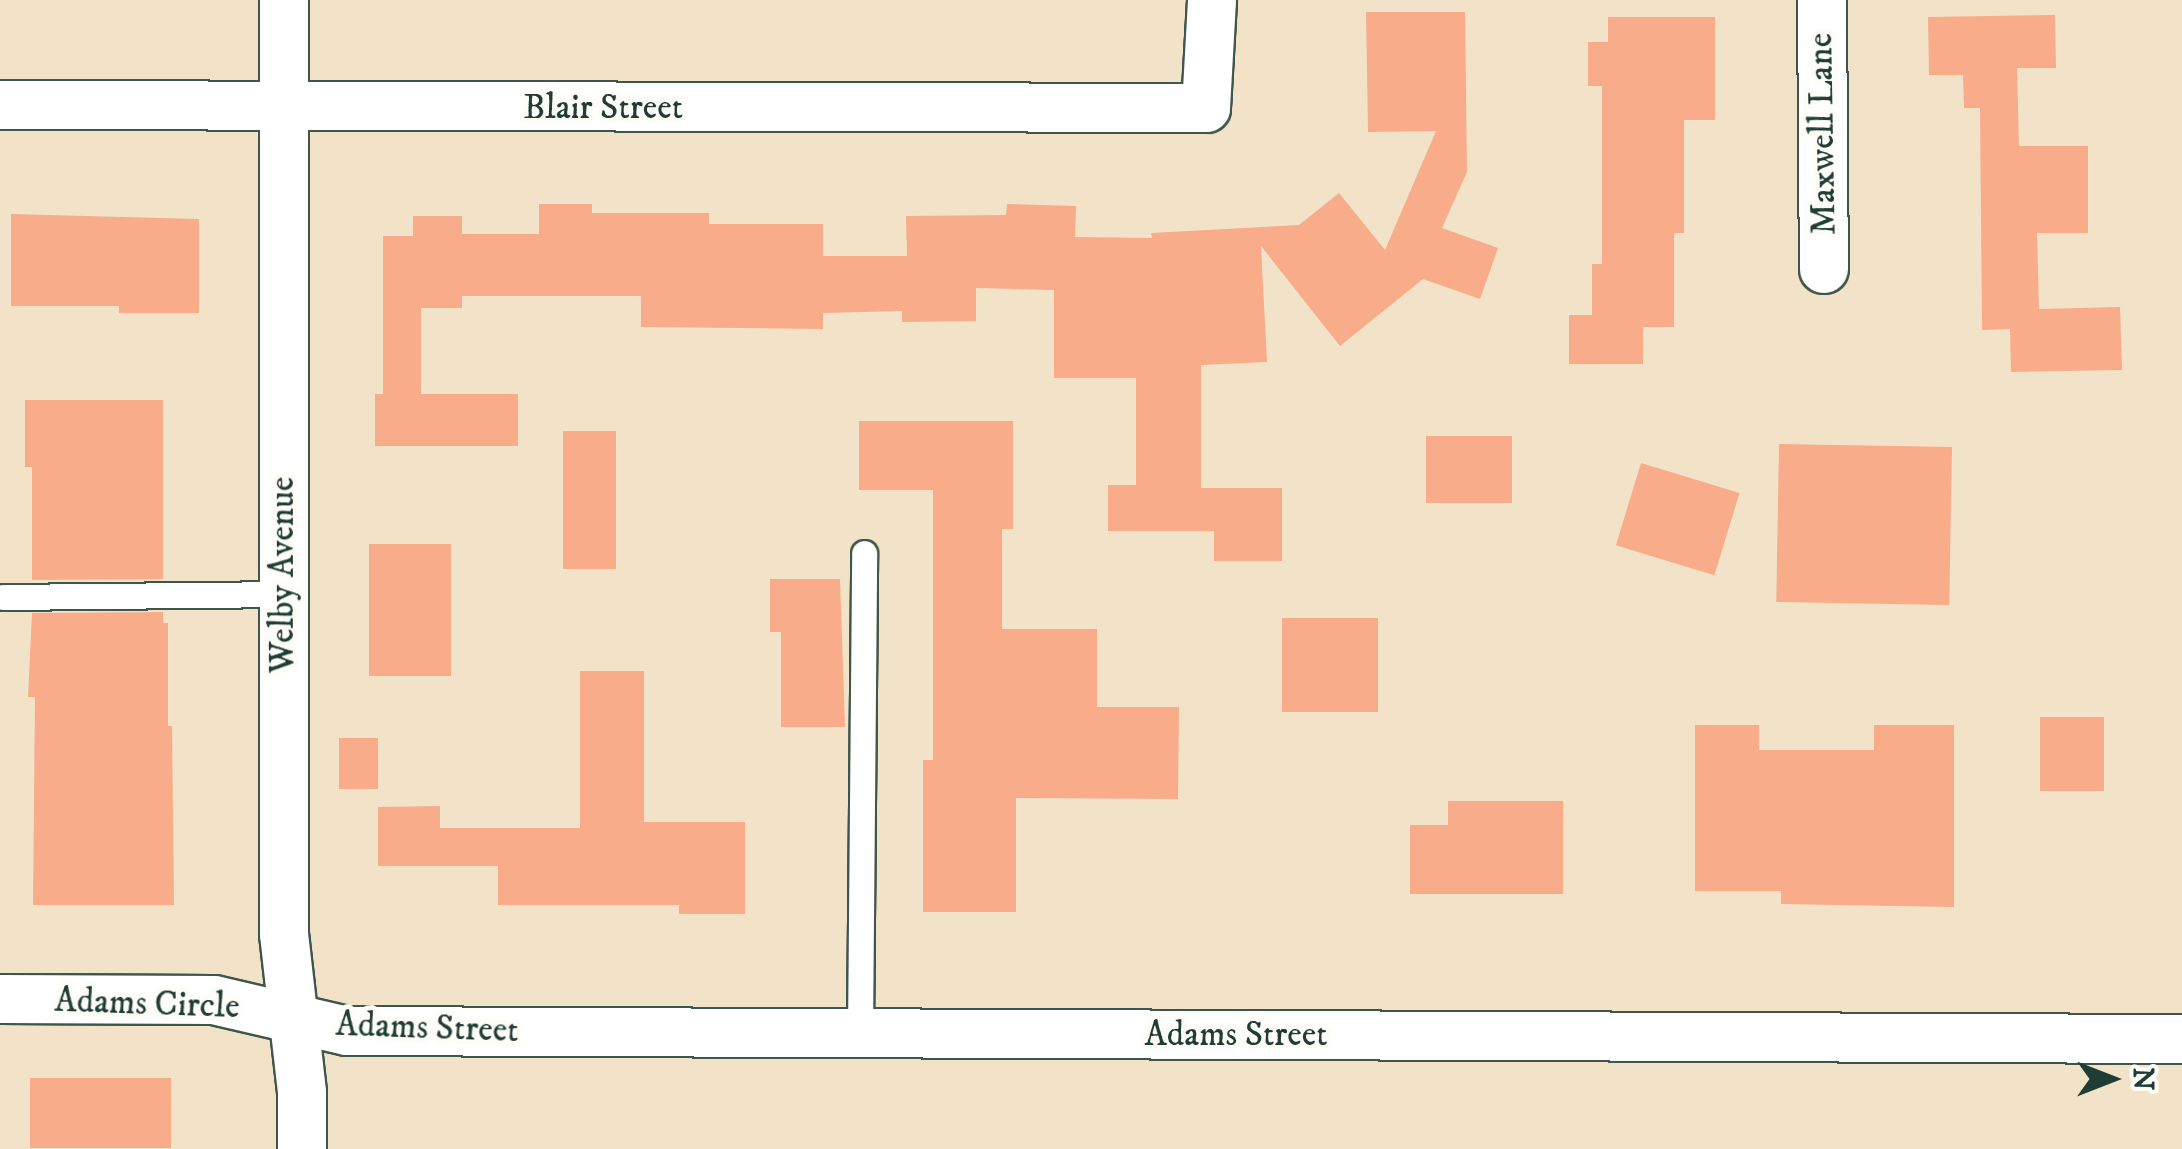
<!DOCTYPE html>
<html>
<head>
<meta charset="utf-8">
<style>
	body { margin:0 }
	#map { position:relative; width:2182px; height:1149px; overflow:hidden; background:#f2e3c8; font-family:"IM FELL DW Pica",serif }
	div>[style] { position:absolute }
	.building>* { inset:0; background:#f8ac8a; transform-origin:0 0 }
	.roads { filter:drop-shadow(2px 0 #3f564a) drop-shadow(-2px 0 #3f564a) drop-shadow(0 2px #3f564a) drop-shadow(0 -2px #3f564a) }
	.lane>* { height:25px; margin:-12.5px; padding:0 12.5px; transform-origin:12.5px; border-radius:12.5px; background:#fff }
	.street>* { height:48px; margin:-24px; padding:0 24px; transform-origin:24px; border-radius:24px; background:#fff }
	span { translate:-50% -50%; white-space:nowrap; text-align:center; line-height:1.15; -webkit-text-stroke:10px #fdfcf7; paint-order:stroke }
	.street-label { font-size:35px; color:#1f3d34 }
	.north { position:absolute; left:2062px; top:1029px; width:100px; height:100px; -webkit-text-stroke:8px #fdfcf7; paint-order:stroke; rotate:90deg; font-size:28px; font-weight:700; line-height:40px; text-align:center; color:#1f3d34 }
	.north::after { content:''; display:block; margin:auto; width:35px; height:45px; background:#1f3d34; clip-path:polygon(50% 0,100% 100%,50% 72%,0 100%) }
</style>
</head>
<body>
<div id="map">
	<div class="building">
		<div style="clip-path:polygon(1366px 12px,1465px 12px,1467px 172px,1442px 228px,1498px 248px,1480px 299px,1423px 279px,1340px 346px,1261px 246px,1267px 362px,1201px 365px,1201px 488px,1282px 488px,1282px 561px,1214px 561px,1214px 531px,1108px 531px,1108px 485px,1136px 485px,1136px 378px,1054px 378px,1054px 290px,976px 288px,976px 321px,902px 322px,902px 311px,823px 313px,823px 329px,641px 327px,641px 296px,462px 296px,462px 308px,421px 308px,421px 394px,518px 394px,518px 446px,375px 446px,375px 394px,383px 394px,383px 236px,413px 236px,413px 216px,462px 216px,462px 234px,539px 234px,539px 204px,592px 204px,592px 213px,709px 213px,709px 224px,823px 224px,823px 256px,907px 256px,906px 216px,1006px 215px,1007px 204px,1076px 206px,1075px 237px,1152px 238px,1151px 233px,1299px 225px,1339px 193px,1385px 250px,1436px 131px,1368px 132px)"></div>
		<div style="clip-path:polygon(2055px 15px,2056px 68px,2017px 68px,2019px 146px,2088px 146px,2088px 233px,2037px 233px,2039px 309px,2120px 307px,2122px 370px,2011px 372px,2010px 329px,1982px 330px,1980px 108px,1964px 108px,1963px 75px,1929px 75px,1928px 17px)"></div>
		<div style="clip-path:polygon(1608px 17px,1715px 17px,1715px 120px,1684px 120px,1684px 233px,1674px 233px,1674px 327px,1643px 327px,1643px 364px,1569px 364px,1569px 315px,1592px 315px,1592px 264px,1602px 264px,1602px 86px,1588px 86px,1588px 42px,1608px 42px)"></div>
		<div style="clip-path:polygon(11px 214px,199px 219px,199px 313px,119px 313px,119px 306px,11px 306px)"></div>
		<div style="clip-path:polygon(25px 400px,163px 400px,163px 579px,32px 580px,32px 467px,25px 467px)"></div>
		<div style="clip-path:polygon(859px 421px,1013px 421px,1013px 529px,1002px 529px,1002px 629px,1097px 629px,1097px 707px,1179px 707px,1178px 799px,1016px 798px,1016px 912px,923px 912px,923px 760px,933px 760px,933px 490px,859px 490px)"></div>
		<div style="left:563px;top:431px;width:53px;height:138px"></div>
		<div style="left:1426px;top:436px;width:86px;height:67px"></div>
		<div style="left:1779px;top:444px;width:173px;height:158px;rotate:1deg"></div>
		<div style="left:1641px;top:463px;width:103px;height:86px;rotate:17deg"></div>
		<div style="left:369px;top:544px;width:82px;height:132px"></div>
		<div style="clip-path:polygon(770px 579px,840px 579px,845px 727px,781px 727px,781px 632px,770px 632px)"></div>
		<div style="clip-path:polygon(163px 612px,163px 623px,168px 623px,168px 726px,172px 726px,174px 905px,33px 905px,35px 697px,28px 697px,32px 613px)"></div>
		<div style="left:1282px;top:618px;width:96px;height:94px"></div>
		<div style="clip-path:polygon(580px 671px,644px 671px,644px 822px,745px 822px,745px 914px,679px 914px,679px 905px,498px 905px,498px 866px,378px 866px,378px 807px,440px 806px,440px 828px,580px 828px)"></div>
		<div style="left:2040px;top:717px;width:64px;height:74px"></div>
		<div style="clip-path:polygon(1695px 725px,1759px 725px,1759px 750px,1874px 750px,1874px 725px,1954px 725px,1954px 907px,1781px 904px,1781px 891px,1695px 891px)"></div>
		<div style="left:339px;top:738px;width:39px;height:51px"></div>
		<div style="clip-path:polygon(1448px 801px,1563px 801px,1563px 894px,1410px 894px,1410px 825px,1448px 825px)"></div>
		<div style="left:30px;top:1078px;width:141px;height:70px"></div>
	</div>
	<div class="roads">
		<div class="lane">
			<div style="left:3px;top:597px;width:280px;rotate:-0.6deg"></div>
			<div style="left:860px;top:1034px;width:481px;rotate:-89.5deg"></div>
		</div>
		<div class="street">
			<div style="left:284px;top:0;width:934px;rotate:90deg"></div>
			<div style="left:284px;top:934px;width:160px;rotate:83.5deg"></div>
			<div style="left:302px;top:1093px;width:56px;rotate:90deg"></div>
			<div style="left:1822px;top:0;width:269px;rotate:89.6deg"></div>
			<div style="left:0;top:105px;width:1206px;rotate:0.14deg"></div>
			<div style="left:1206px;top:108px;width:108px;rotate:-86.8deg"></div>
			<div style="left:0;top:999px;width:214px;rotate:0.3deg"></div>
			<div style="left:214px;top:1000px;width:137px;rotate:13.1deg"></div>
			<div style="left:347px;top:1031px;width:1835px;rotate:0.25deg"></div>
		</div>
	</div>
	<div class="street-label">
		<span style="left:603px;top:108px">Blair Street</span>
		<span style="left:1823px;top:134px;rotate:-91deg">Maxwell Lane</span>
		<span style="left:283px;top:575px;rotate:-90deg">Welby Avenue</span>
		<span style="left:147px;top:1004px;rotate:2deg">Adams Circle</span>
		<span style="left:427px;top:1028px;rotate:2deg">Adams Street</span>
		<span style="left:1236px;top:1035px">Adams Street</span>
	</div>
	<div class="north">N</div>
</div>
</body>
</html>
